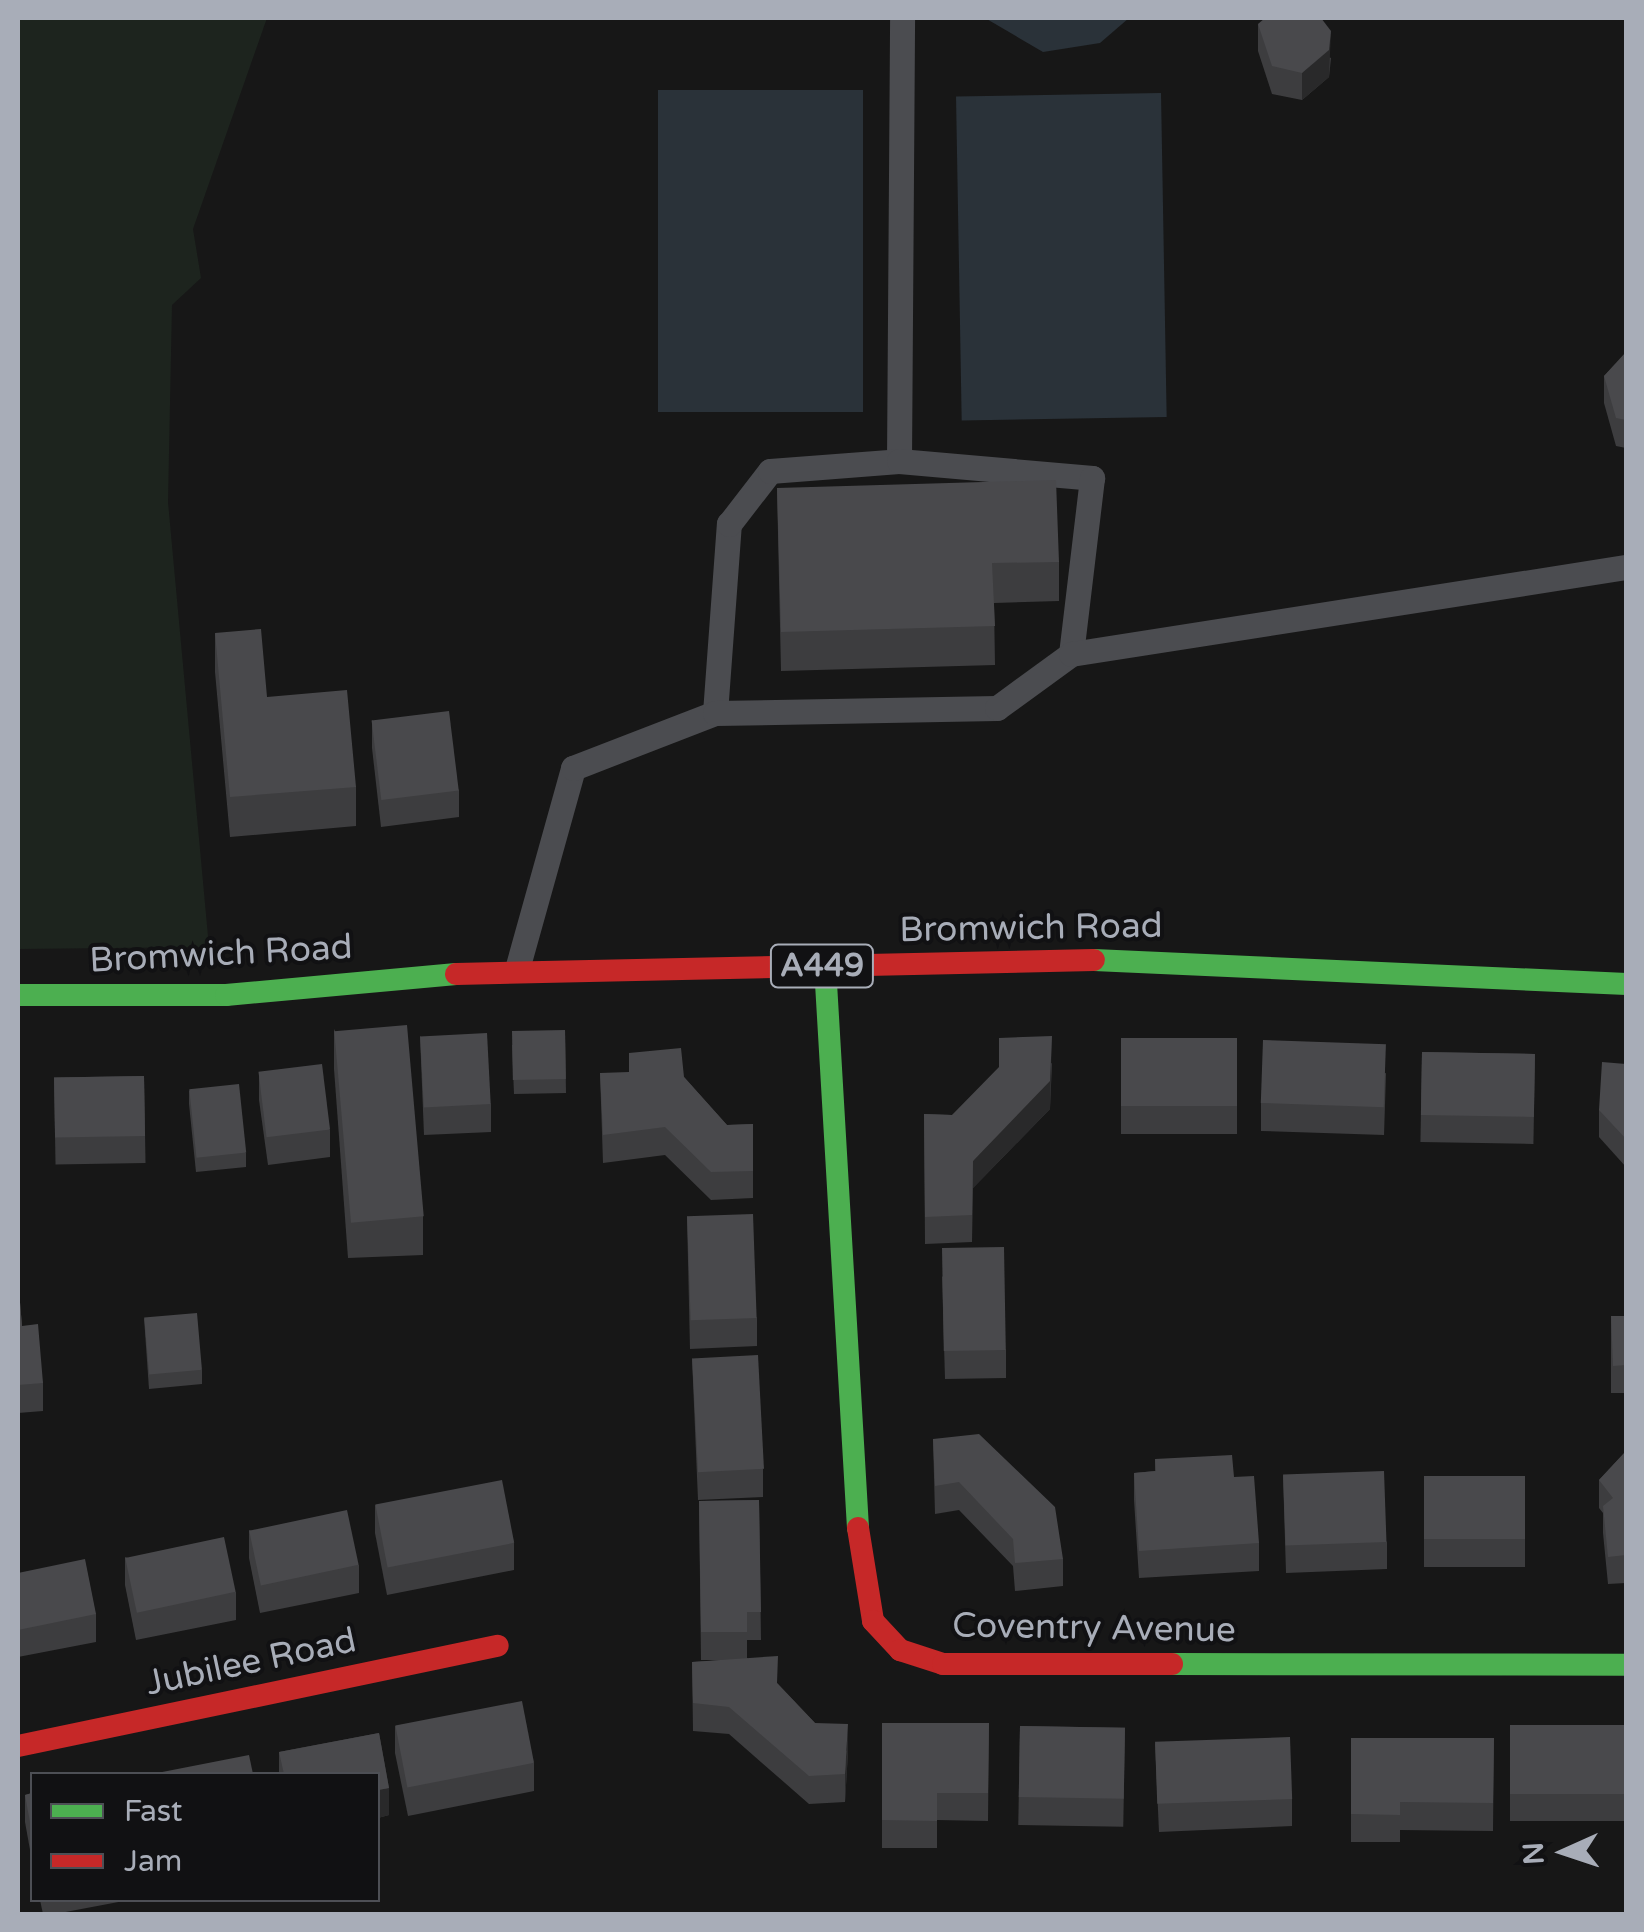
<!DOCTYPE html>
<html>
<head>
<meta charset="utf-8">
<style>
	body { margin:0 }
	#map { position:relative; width:1644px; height:1932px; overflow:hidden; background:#171717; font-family:"Varela Round",sans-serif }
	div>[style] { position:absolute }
	.green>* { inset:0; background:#1d241e }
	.water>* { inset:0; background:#2a3239; transform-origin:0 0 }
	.lane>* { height:25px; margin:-12.5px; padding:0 12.5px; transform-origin:12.5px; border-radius:12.5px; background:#4b4c50 }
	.fast>* { height:22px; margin:-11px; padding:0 11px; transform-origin:11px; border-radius:11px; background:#4caf50 }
	.jam>* { height:22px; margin:-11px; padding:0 11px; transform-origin:11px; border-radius:11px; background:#c62828 }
	.wall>* { inset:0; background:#3d3d3f; transform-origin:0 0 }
	.shaded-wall>* { inset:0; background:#29292a }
	.building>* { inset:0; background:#49494c; transform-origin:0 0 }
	span { translate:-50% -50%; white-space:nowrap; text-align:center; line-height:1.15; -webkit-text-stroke:8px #111113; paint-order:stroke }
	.shield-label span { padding:2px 8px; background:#111113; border:2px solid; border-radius:8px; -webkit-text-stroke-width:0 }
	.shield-label { font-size:32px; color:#a8adb8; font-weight:700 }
	.street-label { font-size:35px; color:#a8adb8 }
	.frame { position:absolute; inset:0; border:20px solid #a8adb8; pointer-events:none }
	.legend { position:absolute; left:30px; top:1772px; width:350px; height:130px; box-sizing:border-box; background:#111113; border:2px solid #4d4f55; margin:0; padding:12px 18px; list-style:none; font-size:30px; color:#a8adb8 }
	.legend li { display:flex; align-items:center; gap:20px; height:50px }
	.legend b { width:50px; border:2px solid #4d4f55 }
	.north { position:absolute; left:1514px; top:1802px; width:100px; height:100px; -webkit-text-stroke:8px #111113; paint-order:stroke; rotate:267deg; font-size:28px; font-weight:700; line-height:40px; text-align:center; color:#a8adb8 }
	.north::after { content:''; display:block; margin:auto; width:35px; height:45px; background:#a8adb8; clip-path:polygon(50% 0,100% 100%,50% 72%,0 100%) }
</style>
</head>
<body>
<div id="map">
	<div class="green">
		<div style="clip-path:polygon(18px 18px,267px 18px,193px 229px,201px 278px,172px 305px,168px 502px,209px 947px,18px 949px)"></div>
	</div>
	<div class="water">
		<div style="clip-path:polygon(985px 18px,1129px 18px,1100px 43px,1043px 52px)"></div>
		<div style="left:658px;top:90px;width:205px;height:322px"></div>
		<div style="left:1161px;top:93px;width:324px;height:205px;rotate:89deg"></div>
	</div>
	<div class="lane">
		<div style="left:899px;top:461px;width:443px;rotate:-89.6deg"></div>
		<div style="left:715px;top:713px;width:190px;rotate:-85.8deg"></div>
		<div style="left:729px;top:524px;width:67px;rotate:-52.3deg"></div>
		<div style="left:770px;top:471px;width:129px;rotate:-4.4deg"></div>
		<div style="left:899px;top:461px;width:194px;rotate:5deg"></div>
		<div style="left:1092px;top:478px;width:177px;rotate:96.8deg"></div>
		<div style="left:517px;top:969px;width:209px;rotate:-74.4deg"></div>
		<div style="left:573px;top:768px;width:152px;rotate:-21.2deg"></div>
		<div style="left:715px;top:713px;width:282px;rotate:-1deg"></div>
		<div style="left:997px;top:708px;width:92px;rotate:-36.1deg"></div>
		<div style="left:1071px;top:654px;width:562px;rotate:-8.91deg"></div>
	</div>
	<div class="fast">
		<div style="left:1094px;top:960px;width:533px;rotate:2.58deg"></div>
		<div style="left:825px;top:966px;width:563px;rotate:86.64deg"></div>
		<div style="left:18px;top:995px;width:208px"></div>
		<div style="left:226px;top:995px;width:231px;rotate:-5.2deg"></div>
		<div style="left:1172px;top:1664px;width:454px;rotate:0.1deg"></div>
	</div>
	<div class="jam">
		<div style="left:456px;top:974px;width:638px;rotate:-1.26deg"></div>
		<div style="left:858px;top:1528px;width:94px;rotate:80.8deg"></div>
		<div style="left:873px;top:1621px;width:40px;rotate:47deg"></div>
		<div style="left:900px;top:1650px;width:45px;rotate:18deg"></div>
		<div style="left:943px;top:1664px;width:229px"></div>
		<div style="left:18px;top:1746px;width:490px;rotate:-11.8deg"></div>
	</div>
	<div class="wall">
		<div style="clip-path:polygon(1258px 24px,1331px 58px,1329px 77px,1302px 100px,1272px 94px,1258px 51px)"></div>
		<div style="clip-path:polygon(1626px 353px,1626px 448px,1616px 446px,1604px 403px,1604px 376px)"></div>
		<div style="clip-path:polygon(777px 488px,1059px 562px,1059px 601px,994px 603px,995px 665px,781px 671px)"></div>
		<div style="clip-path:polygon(215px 633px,267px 697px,356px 787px,356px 826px,230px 837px,215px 672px)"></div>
		<div style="clip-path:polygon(372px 720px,459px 790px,459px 817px,381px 827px,372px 748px)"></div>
		<div style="clip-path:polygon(334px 1029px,423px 1216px,423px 1255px,348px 1258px,334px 1069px)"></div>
		<div style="clip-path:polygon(565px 1030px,566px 1093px,514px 1094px,512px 1045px)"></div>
		<div style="clip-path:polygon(420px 1036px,491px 1104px,491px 1132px,424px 1135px)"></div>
		<div style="left:1121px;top:1038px;width:116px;height:96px"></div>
		<div style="left:1422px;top:1052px;width:113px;height:90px;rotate:1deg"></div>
		<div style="clip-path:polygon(1052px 1063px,1050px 1109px,973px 1188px,972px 1242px,925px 1244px,924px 1114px,952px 1115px)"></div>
		<div style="clip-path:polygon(1626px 1064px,1626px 1167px,1599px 1137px,1599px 1110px)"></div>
		<div style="clip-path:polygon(259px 1072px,330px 1130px,330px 1157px,268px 1165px,259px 1100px)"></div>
		<div style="clip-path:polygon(600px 1073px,684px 1077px,727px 1125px,753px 1124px,753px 1198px,711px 1200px,665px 1155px,603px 1163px)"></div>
		<div style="clip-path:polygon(1386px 1073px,1384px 1135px,1261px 1131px,1261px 1103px)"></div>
		<div style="left:144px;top:1076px;width:87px;height:90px;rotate:89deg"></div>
		<div style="clip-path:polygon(189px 1090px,246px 1153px,246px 1167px,196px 1172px,189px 1104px)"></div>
		<div style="clip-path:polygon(687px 1216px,757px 1318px,757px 1346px,690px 1349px)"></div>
		<div style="clip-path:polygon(942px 1276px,1006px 1350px,1006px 1378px,945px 1379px)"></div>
		<div style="clip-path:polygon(18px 1278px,22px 1326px,43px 1383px,43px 1411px,18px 1413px)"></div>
		<div style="left:1611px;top:1316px;width:15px;height:77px"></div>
		<div style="clip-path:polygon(144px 1318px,202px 1370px,202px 1384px,149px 1389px)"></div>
		<div style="clip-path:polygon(692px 1358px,763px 1469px,763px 1497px,698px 1500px)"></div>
		<div style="clip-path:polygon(933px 1439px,1063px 1559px,1063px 1586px,1015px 1591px,1013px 1566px,959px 1510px,935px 1514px)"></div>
		<div style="clip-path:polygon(1626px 1451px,1626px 1583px,1608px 1584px,1603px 1533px,1603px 1513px,1599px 1508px,1599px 1480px)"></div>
		<div style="clip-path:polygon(1155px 1459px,1234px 1477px,1259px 1543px,1259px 1571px,1139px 1578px,1134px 1500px,1134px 1473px,1155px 1471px)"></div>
		<div style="clip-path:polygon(1283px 1475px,1387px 1542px,1387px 1569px,1286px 1573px)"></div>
		<div style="left:1424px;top:1476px;width:101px;height:91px"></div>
		<div style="clip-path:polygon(759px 1500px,761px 1640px,747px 1640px,747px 1658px,778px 1684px,815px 1723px,848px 1752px,845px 1802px,809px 1804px,729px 1734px,693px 1731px,692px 1662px,726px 1660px,701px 1660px,699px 1501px)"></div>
		<div style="clip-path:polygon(375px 1505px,514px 1543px,514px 1570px,387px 1595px,375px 1533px)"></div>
		<div style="clip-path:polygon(249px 1530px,359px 1565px,359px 1593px,260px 1613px,249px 1558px)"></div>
		<div style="clip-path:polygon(125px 1557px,236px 1592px,236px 1620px,136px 1640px,125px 1585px)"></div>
		<div style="clip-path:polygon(18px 1573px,96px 1614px,96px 1642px,18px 1657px)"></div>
		<div style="clip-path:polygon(882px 1723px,989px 1723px,988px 1821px,937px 1820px,937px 1848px,882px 1848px)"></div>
		<div style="left:1510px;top:1725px;width:116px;height:96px"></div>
		<div style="clip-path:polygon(395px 1726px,534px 1763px,534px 1791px,408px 1816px,395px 1753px)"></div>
		<div style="left:1020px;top:1726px;width:105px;height:99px;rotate:1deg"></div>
		<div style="clip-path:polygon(379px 1733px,389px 1788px,389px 1815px,378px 1818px,378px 1774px,279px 1774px,279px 1752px)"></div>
		<div style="clip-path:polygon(1351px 1738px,1494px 1738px,1493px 1831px,1400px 1830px,1400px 1842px,1351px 1842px)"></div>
		<div style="clip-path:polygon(1155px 1743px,1292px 1799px,1292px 1826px,1159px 1832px)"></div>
		<div style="clip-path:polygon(32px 1793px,32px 1861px,25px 1822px,25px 1795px)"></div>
		<div style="clip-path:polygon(40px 1900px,129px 1900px,55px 1914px,43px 1914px)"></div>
	</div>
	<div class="shaded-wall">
		<div style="clip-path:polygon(1331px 31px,1329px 77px,1302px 100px,1302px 73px)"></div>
		<div style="clip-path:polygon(1052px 1036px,1050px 1109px,973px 1188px,972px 1242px,973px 1161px)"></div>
		<div style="clip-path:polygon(848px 1724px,848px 1752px,845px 1802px,845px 1774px)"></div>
		<div style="clip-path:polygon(389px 1788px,389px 1815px,378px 1818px,378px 1790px)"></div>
	</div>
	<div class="building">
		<div style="clip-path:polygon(1265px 18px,1321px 18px,1331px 31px,1329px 50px,1302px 73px,1272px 66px,1258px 24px)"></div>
		<div style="clip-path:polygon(1625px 353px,1626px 353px,1626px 420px,1616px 418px,1604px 376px)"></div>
		<div style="clip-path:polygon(1056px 480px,1059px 562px,992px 563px,995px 626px,781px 632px,777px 488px)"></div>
		<div style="clip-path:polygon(261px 629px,267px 697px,347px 690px,356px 787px,230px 797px,215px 633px)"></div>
		<div style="left:449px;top:711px;width:80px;height:78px;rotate:83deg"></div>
		<div style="left:407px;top:1025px;width:192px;height:73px;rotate:85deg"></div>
		<div style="left:565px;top:1030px;width:49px;height:53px;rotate:89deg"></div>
		<div style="left:487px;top:1033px;width:71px;height:67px;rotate:87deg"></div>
		<div style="clip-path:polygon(1052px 1036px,1050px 1081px,973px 1161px,972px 1215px,925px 1217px,924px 1114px,952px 1115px,999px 1067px,999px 1038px)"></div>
		<div style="left:1121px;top:1038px;width:116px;height:68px"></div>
		<div style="left:1263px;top:1040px;width:123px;height:63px;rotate:2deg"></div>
		<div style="clip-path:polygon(681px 1048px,684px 1077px,727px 1125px,753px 1124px,753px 1171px,711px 1172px,665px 1127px,603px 1135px,600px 1073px,629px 1072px,629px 1053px)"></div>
		<div style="left:1422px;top:1052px;width:113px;height:63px;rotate:1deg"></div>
		<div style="clip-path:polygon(1602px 1062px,1626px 1064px,1626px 1139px,1599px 1110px)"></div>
		<div style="left:322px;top:1064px;width:66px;height:64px;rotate:83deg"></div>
		<div style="left:144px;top:1076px;width:60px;height:90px;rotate:89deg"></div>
		<div style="left:239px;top:1084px;width:69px;height:50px;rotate:84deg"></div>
		<div style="left:753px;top:1214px;width:104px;height:66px;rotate:88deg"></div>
		<div style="left:1004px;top:1247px;width:103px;height:62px;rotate:89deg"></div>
		<div style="clip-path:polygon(18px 1278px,22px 1326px,38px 1324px,43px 1383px,18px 1385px)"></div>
		<div style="left:197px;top:1313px;width:57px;height:53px;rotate:85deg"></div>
		<div style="clip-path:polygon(1611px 1316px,1626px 1316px,1626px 1365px,1613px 1366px)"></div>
		<div style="left:758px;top:1355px;width:114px;height:66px;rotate:87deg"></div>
		<div style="clip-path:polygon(979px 1434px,1055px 1507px,1063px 1559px,1015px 1563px,1013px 1539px,959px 1482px,935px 1486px,933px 1439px)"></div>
		<div style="clip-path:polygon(1626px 1451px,1626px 1555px,1608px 1557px,1603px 1506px,1613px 1498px,1599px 1480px)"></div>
		<div style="clip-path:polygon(1232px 1455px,1234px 1477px,1254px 1476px,1259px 1543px,1139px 1551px,1134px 1473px,1156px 1471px,1155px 1459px)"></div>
		<div style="left:1384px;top:1471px;width:71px;height:101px;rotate:88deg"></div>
		<div style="left:1424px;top:1476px;width:101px;height:63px"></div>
		<div style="left:502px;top:1480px;width:64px;height:129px;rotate:79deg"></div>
		<div style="clip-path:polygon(759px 1500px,761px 1612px,747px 1612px,747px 1632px,701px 1632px,699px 1501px)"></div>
		<div style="left:347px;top:1510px;width:56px;height:100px;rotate:78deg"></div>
		<div style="left:224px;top:1537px;width:56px;height:101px;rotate:78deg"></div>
		<div style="clip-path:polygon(85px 1559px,96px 1614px,18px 1630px,18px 1573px)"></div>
		<div style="clip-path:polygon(778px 1656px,777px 1683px,815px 1723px,848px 1724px,845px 1774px,809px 1776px,729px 1707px,693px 1703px,692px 1662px)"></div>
		<div style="left:522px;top:1701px;width:63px;height:129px;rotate:79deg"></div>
		<div style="clip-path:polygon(882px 1723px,989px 1723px,988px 1793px,937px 1793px,937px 1821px,882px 1820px)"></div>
		<div style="left:1510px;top:1725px;width:116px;height:69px"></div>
		<div style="left:1020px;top:1726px;width:105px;height:71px;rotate:1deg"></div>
		<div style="clip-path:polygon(379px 1733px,389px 1788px,378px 1790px,378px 1774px,284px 1774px,279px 1752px)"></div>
		<div style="left:1290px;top:1737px;width:62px;height:135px;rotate:88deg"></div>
		<div style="clip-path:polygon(1351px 1738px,1494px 1738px,1493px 1803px,1400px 1802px,1400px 1815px,1351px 1814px)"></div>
		<div style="clip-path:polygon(249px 1755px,253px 1774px,152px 1774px)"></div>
		<div style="clip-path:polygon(32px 1793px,32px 1833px,25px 1795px)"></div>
	</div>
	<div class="shield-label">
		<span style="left:822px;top:966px">A449</span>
	</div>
	<div class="street-label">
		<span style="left:1031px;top:928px;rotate:-1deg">Bromwich Road</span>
		<span style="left:221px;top:954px;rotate:-3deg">Bromwich Road</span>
		<span style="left:1094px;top:1628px;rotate:1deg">Coventry Avenue</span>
		<span style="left:251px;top:1662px;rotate:-12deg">Jubilee Road</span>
	</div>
	<div class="frame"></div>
	<ul class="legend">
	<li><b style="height:12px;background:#4caf50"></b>Fast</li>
	<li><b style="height:12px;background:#c62828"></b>Jam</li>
	</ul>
	<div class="north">N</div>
</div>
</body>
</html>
